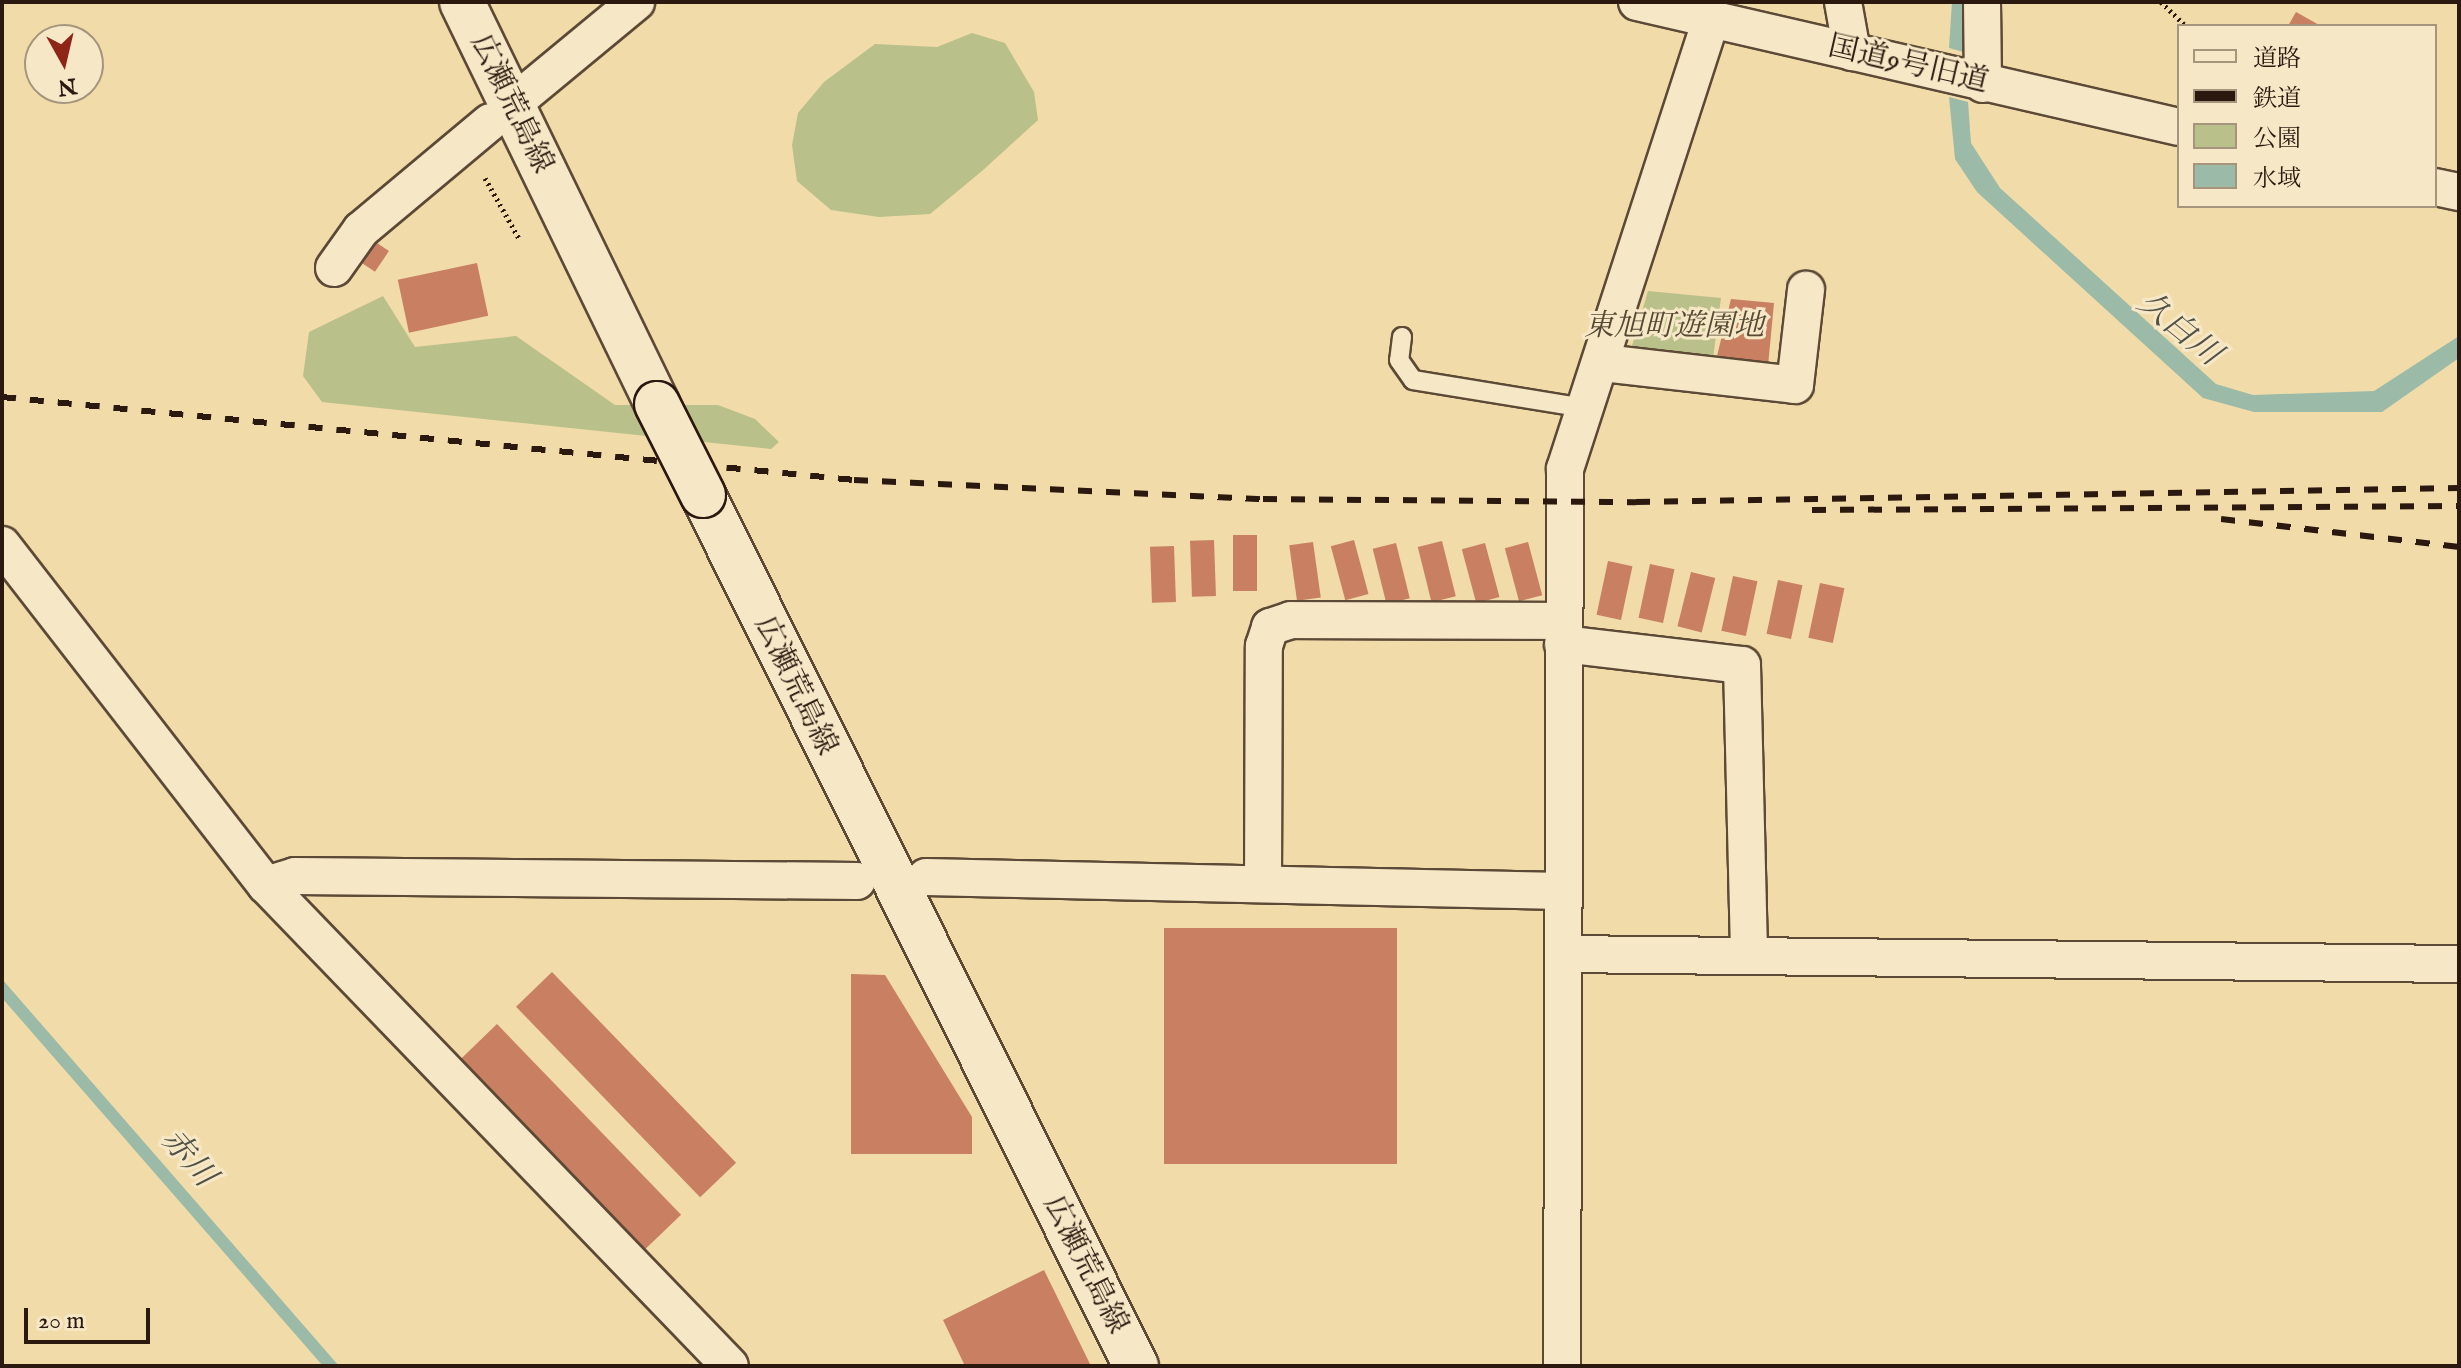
<!DOCTYPE html>
<html>
<head>
<meta charset="utf-8">
<style>
	body { margin:0 }
	#map { position:relative; width:2461px; height:1368px; overflow:hidden; background:#f1dba9; font-family:"IM FELL English","Noto Serif JP",serif }
	div>[style] { position:absolute }
	.green>* { inset:0; background:#b9c089 }
	.water>* { inset:0; background:#9bbba8 }
	.building>* { inset:0; background:#c97f62; transform-origin:0 0 }
	.path>* { height:5px; margin-top:-2.5px; transform-origin:0; background:repeating-linear-gradient(90deg,#2b180f 0 2px,transparent 0 6px) }
	.roads { filter:drop-shadow(2px 0 #5c4936) drop-shadow(-2px 0 #5c4936) drop-shadow(0 2px #5c4936) drop-shadow(0 -2px #5c4936) }
	.service>* { height:18px; margin:-9px; padding:0 9px; transform-origin:9px; border-radius:9px; background:#f6e8c7 }
	.minor>* { height:36px; margin:-18px; padding:0 18px; transform-origin:18px; border-radius:18px; background:#f6e8c7 }
	.secondary>* { height:44px; margin:-22px; padding:0 22px; transform-origin:22px; border-radius:22px; background:#f6e8c7 }
	.rail>* { height:6px; margin-top:-3px; transform-origin:0; background:repeating-linear-gradient(90deg,#2b180f 0 14px,transparent 0 28px) }
	.bridges { filter:drop-shadow(2px 0 #2b180f) drop-shadow(-2px 0 #2b180f) drop-shadow(0 2px #2b180f) drop-shadow(0 -2px #2b180f) }
	.secondary-bridge>* { height:44px; margin:-22px; padding:0 22px; transform-origin:22px; border-radius:22px; background:#f6e8c7 }
	span { translate:-50% -50%; white-space:nowrap; text-align:center; line-height:1.15; -webkit-text-stroke:6px #f6e8c7; paint-order:stroke }
	.street-label { font-size:30px; color:#2b180f }
	.park-label { font-size:30px; color:#564a34; font-style:italic }
	.water-label { font-size:32px; color:#525145; font-style:italic }
	.frame { position:absolute; inset:0; border:4px solid #2b180f; pointer-events:none }
	.legend { position:absolute; left:2177px; top:24px; width:260px; height:184px; box-sizing:border-box; background:#f6e8c7; border:2px solid #a5957d; margin:0; padding:10px 14px; list-style:none; font-size:24px; color:#2b180f }
	.legend li { display:flex; align-items:center; gap:16px; height:40px }
	.legend b { width:40px; border:2px solid #a5957d }
	.north { position:absolute; left:24px; top:24px; width:80px; height:80px; box-sizing:border-box; background:#f6e8c7; border:2px solid #a5957d; border-radius:50%; rotate:172deg; font-size:22px; font-weight:700; line-height:32px; text-align:center; color:#2b180f }
	.north::after { content:''; display:block; margin:auto; width:28px; height:36px; background:#8f2418; clip-path:polygon(50% 0,100% 100%,50% 72%,0 100%) }
	.scale { position:absolute; left:24px; top:1308px; width:126px; height:36px; box-sizing:border-box; border:4px solid #2b180f; border-top:0; padding-left:10px; font-size:24px; line-height:28px; white-space:nowrap; color:#2b180f; -webkit-text-stroke:6px #f6e8c7; paint-order:stroke }
</style>
</head>
<body>
<div id="map">
	<div class="green">
		<div style="clip-path:polygon(972px 33px,1005px 43px,1034px 92px,1038px 120px,982px 171px,930px 214px,879px 217px,831px 210px,797px 181px,792px 145px,798px 113px,824px 82px,875px 44px,937px 47px)"></div>
		<div style="clip-path:polygon(1648px 291px,1721px 298px,1712px 366px,1629px 356px)"></div>
		<div style="clip-path:polygon(383px 296px,415px 347px,516px 336px,615px 405px,718px 405px,755px 419px,779px 442px,771px 449px,322px 402px,303px 376px,309px 332px)"></div>
	</div>
	<div class="water">
		<div style="clip-path:polygon(1952px 2px,1969px 2px,1967px 53px,1949px 48px)"></div>
		<div style="clip-path:polygon(1949px 97px,1968px 102px,1971px 143px,2000px 188px,2216px 384px,2253px 395px,2374px 391px,2459px 336px,2459px 358px,2382px 412px,2254px 412px,2203px 398px,1977px 192px,1955px 159px)"></div>
		<div style="clip-path:polygon(2px 979px,164px 1165px,339px 1366px,323px 1366px,2px 998px)"></div>
	</div>
	<div class="building">
		<div style="clip-path:polygon(2296px 12px,2321px 26px,2288px 26px)"></div>
		<div style="left:374px;top:241px;width:18px;height:25px;rotate:34deg"></div>
		<div style="left:477px;top:263px;width:54px;height:81px;rotate:78deg"></div>
		<div style="clip-path:polygon(1731px 299px,1774px 303px,1768px 366px,1716px 360px)"></div>
		<div style="left:1233px;top:535px;width:24px;height:56px"></div>
		<div style="left:1214px;top:540px;width:56px;height:24px;rotate:88deg"></div>
		<div style="left:1354px;top:540px;width:56px;height:24px;rotate:75deg"></div>
		<div style="left:1442px;top:541px;width:57px;height:25px;rotate:76deg"></div>
		<div style="left:1313px;top:542px;width:56px;height:24px;rotate:82deg"></div>
		<div style="left:1528px;top:542px;width:55px;height:24px;rotate:75deg"></div>
		<div style="left:1396px;top:543px;width:57px;height:24px;rotate:76deg"></div>
		<div style="left:1485px;top:543px;width:56px;height:24px;rotate:75deg"></div>
		<div style="left:1174px;top:546px;width:56px;height:24px;rotate:88deg"></div>
		<div style="left:1608px;top:561px;width:25px;height:55px;rotate:12deg"></div>
		<div style="left:1650px;top:564px;width:25px;height:55px;rotate:12deg"></div>
		<div style="left:1691px;top:572px;width:25px;height:56px;rotate:14deg"></div>
		<div style="left:1733px;top:576px;width:25px;height:56px;rotate:12deg"></div>
		<div style="left:1778px;top:580px;width:25px;height:55px;rotate:12deg"></div>
		<div style="left:1820px;top:583px;width:25px;height:56px;rotate:12deg"></div>
		<div style="left:1164px;top:928px;width:233px;height:236px"></div>
		<div style="left:552px;top:972px;width:265px;height:50px;rotate:46deg"></div>
		<div style="clip-path:polygon(851px 974px,885px 975px,972px 1117px,972px 1154px,851px 1154px)"></div>
		<div style="left:497px;top:1024px;width:265px;height:50px;rotate:46deg"></div>
		<div style="clip-path:polygon(1044px 1270px,1091px 1366px,965px 1366px,943px 1320px)"></div>
	</div>
	<div class="path">
		<div style="left:2161px;top:2px;width:35px;rotate:44deg"></div>
		<div style="left:485px;top:178px;width:71px;rotate:60.6deg"></div>
	</div>
	<div class="roads">
		<div class="service">
			<div style="left:1402px;top:337px;width:23px;rotate:97deg"></div>
			<div style="left:1399px;top:360px;width:24px;rotate:55deg"></div>
			<div style="left:1413px;top:380px;width:173px;rotate:9.3deg"></div>
		</div>
		<div class="minor">
			<div style="left:1637px;top:2px;width:556px;rotate:12.99deg"></div>
			<div style="left:1843px;top:2px;width:51px;rotate:79.8deg"></div>
			<div style="left:1982px;top:2px;width:82px;rotate:89.3deg"></div>
			<div style="left:526px;top:93px;width:143px;rotate:-39.6deg"></div>
			<div style="left:2435px;top:187px;width:25px;rotate:12deg"></div>
			<div style="left:334px;top:268px;width:47px;rotate:-54.6deg"></div>
			<div style="left:361px;top:230px;width:168px;rotate:-39.9deg"></div>
			<div style="left:1603px;top:363px;width:193px;rotate:6.5deg"></div>
			<div style="left:1795px;top:385px;width:96px;rotate:-83.4deg"></div>
			<div style="left:2px;top:545px;width:430px;rotate:52.2deg"></div>
			<div style="left:266px;top:885px;width:668px;rotate:46.03deg"></div>
			<div style="left:1563px;top:644px;width:180px;rotate:6.7deg"></div>
			<div style="left:1742px;top:665px;width:291px;rotate:88.6deg"></div>
			<div style="left:926px;top:877px;width:636px;rotate:1.26deg"></div>
			<div style="left:1263px;top:884px;width:238px;rotate:-89.8deg"></div>
			<div style="left:1264px;top:646px;width:20px;rotate:-72deg"></div>
			<div style="left:1270px;top:627px;width:22px;rotate:-18deg"></div>
			<div style="left:1291px;top:620px;width:272px;rotate:0.2deg"></div>
			<div style="left:266px;top:885px;width:30px;rotate:-17deg"></div>
			<div style="left:295px;top:876px;width:562px;rotate:0.51deg"></div>
			<div style="left:1563px;top:954px;width:896px;rotate:0.64deg"></div>
			<div style="left:1562px;top:1366px;width:897px;rotate:-89.81deg"></div>
			<div style="left:1565px;top:469px;width:472px;rotate:-72deg"></div>
		</div>
		<div class="secondary">
			<div style="left:462px;top:2px;width:447px;rotate:64.1deg"></div>
			<div style="left:703px;top:495px;width:973px;rotate:63.57deg"></div>
		</div>
	</div>
	<div class="rail">
		<div style="left:2px;top:397px;width:856px;rotate:5.56deg"></div>
		<div style="left:854px;top:480px;width:409px;rotate:2.7deg"></div>
		<div style="left:1263px;top:499px;width:373px;rotate:0.5deg"></div>
		<div style="left:1636px;top:502px;width:823px;rotate:-0.97deg"></div>
		<div style="left:1812px;top:510px;width:647px;rotate:-0.35deg"></div>
		<div style="left:2221px;top:519px;width:240px;rotate:6.7deg"></div>
	</div>
	<div class="bridges">
		<div class="secondary-bridge">
			<div style="left:657px;top:404px;width:102px;rotate:63.2deg"></div>
		</div>
	</div>
	<div class="street-label">
		<span style="left:1908px;top:65px;rotate:13deg">国道9号旧道</span>
		<span style="left:511px;top:104px;rotate:64deg">広瀬荒島線</span>
		<span style="left:795px;top:686px;rotate:64deg">広瀬荒島線</span>
		<span style="left:1085px;top:1265px;rotate:63deg">広瀬荒島線</span>
	</div>
	<div class="park-label">
		<span style="left:1674px;top:327px">東旭町遊園地</span>
	</div>
	<div class="water-label">
		<span style="left:2178px;top:330px;rotate:39deg">久白川</span>
		<span style="left:187px;top:1159px;rotate:49deg">赤川</span>
	</div>
	<div class="frame"></div>
	<ul class="legend">
	<li><b style="height:10px;background:#f6e8c7"></b>道路</li>
	<li><b style="height:10px;background:#2b180f"></b>鉄道</li>
	<li><b style="height:22px;background:#b9c089"></b>公園</li>
	<li><b style="height:22px;background:#9bbba8"></b>水域</li>
	</ul>
	<div class="north">N</div>
	<div class="scale">20 m</div>
</div>
</body>
</html>
